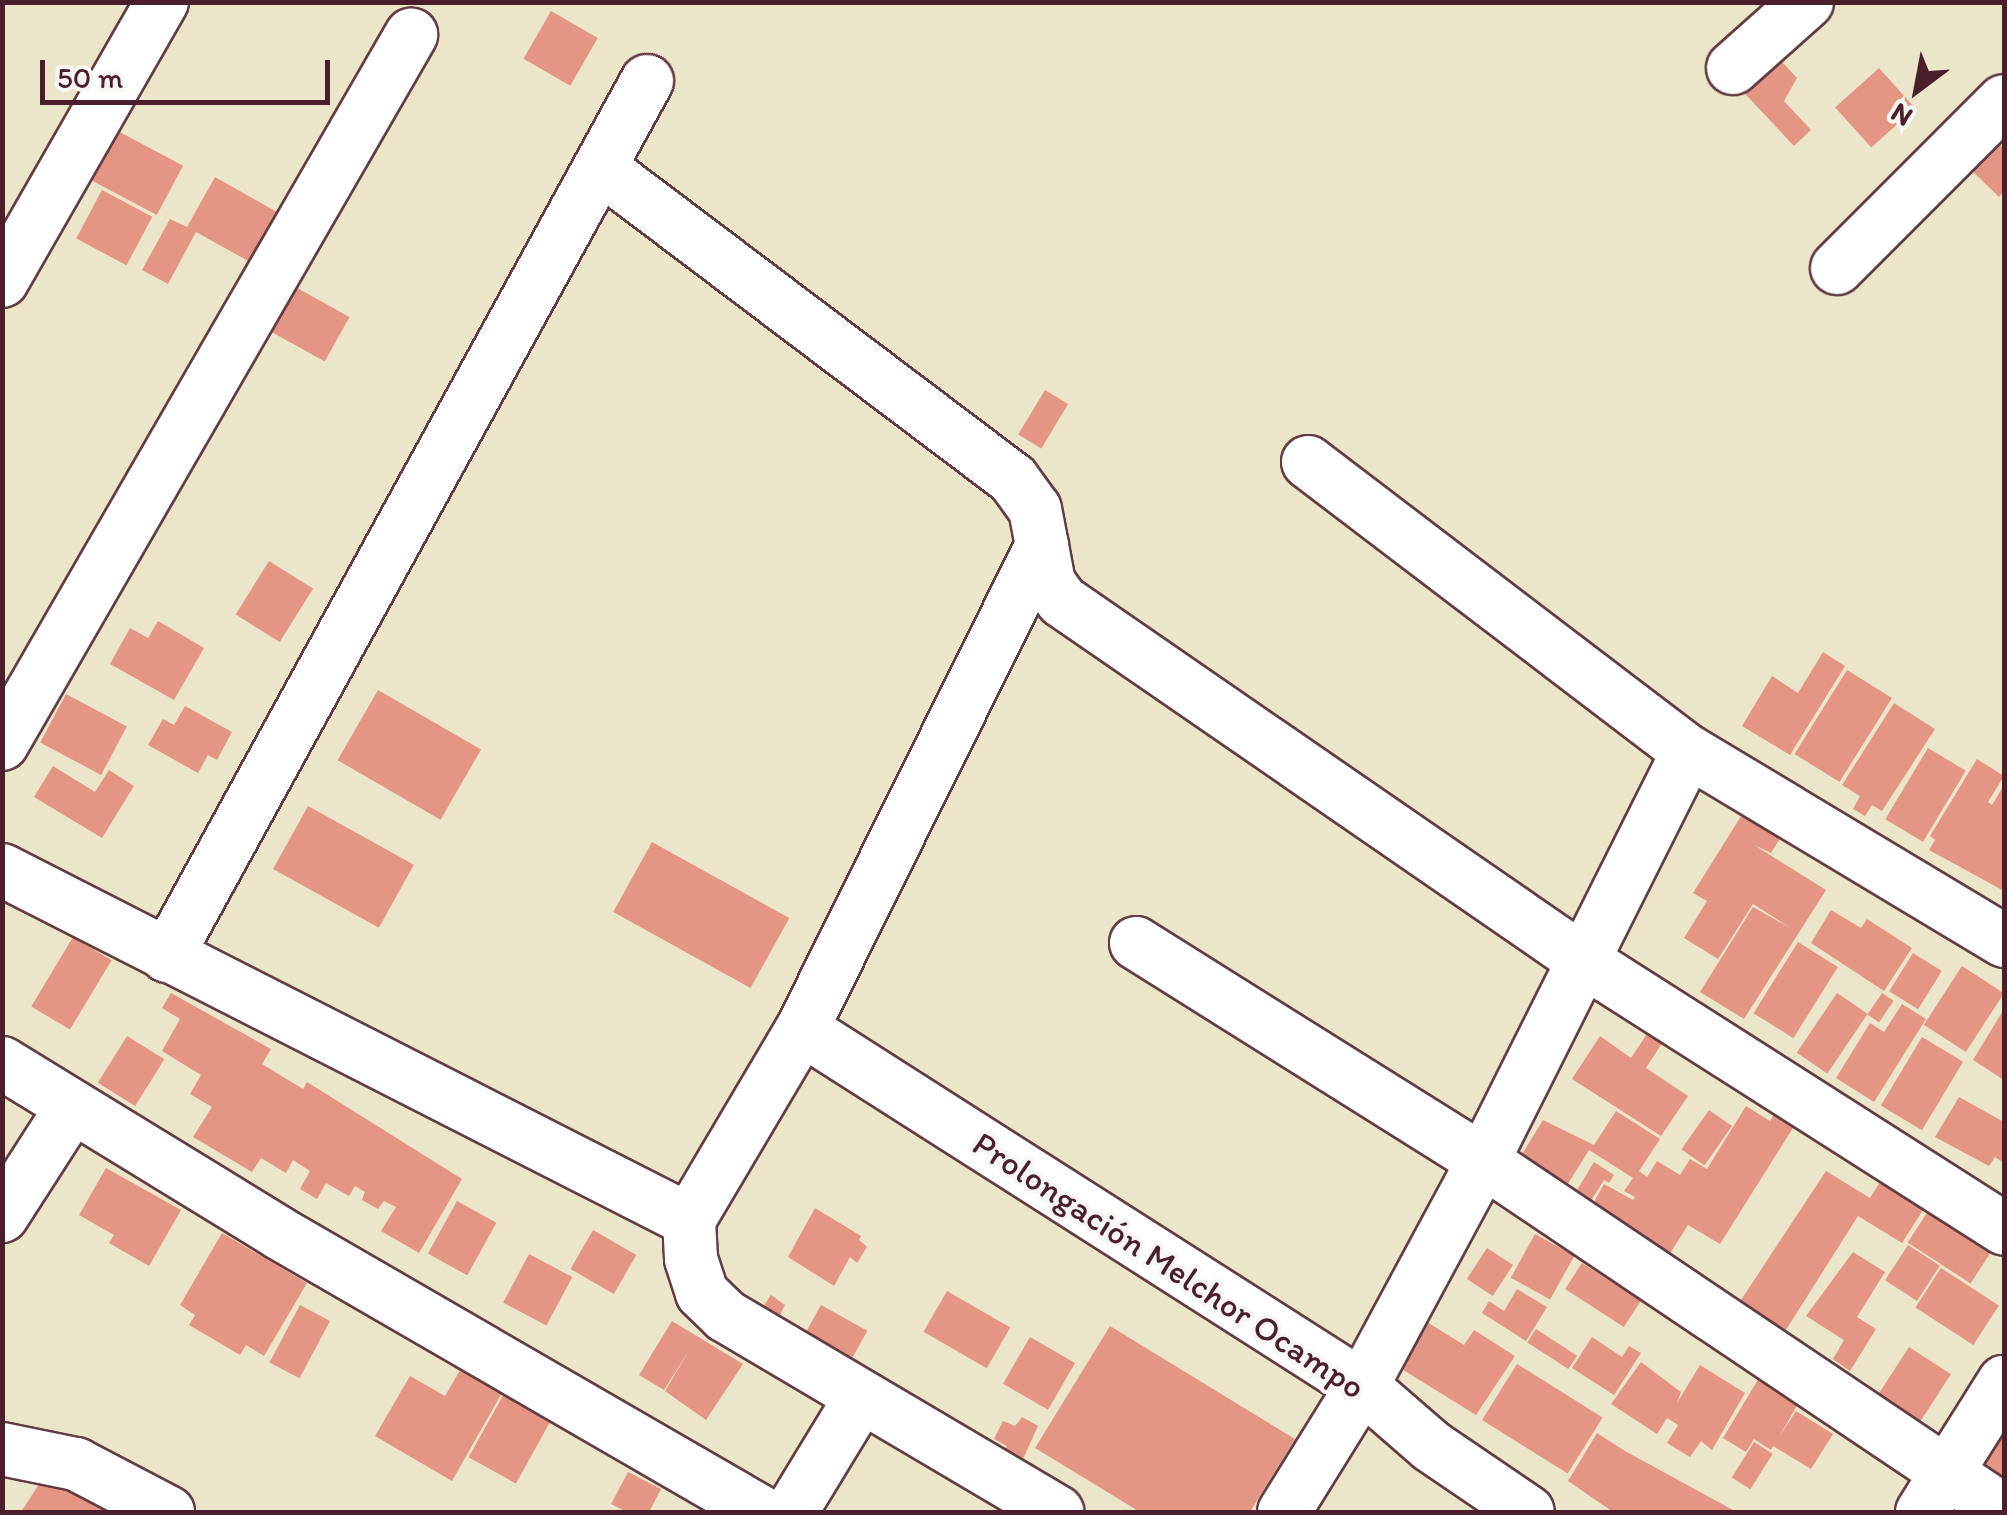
<!DOCTYPE html>
<html>
<head>
<meta charset="utf-8">
<style>
	body { margin:0 }
	#map { position:relative; width:2007px; height:1515px; overflow:hidden; background:#ebe6ca; font-family:Itim,sans-serif }
	div>[style] { position:absolute }
	.building>* { inset:0; background:#e59583; transform-origin:0 0 }
	.roads { filter:drop-shadow(2px 0 #623d43) drop-shadow(-2px 0 #623d43) drop-shadow(0 2px #623d43) drop-shadow(0 -2px #623d43) }
	.minor>* { height:52px; margin:-26px; padding:0 26px; transform-origin:26px; border-radius:26px; background:#fff }
	span { translate:-50% -50%; white-space:nowrap; text-align:center; line-height:1.15; -webkit-text-stroke:8px #f6f6f2; paint-order:stroke }
	.street-label { font-size:35px; color:#4a1f2b }
	.frame { position:absolute; inset:0; border:5px solid #4a1f2b; pointer-events:none }
	.north { position:absolute; left:1867px; top:40px; width:100px; height:100px; -webkit-text-stroke:8px #f6f6f2; paint-order:stroke; rotate:212deg; font-size:28px; font-weight:700; line-height:40px; text-align:center; color:#4a1f2b }
	.north::after { content:''; display:block; margin:auto; width:35px; height:45px; background:#4a1f2b; clip-path:polygon(50% 0,100% 100%,50% 72%,0 100%) }
	.scale { position:absolute; left:40px; top:60px; width:290px; height:45px; box-sizing:border-box; border:5px solid #4a1f2b; border-top:0; padding-left:12px; font-size:30px; line-height:35px; white-space:nowrap; color:#4a1f2b; -webkit-text-stroke:8px #f6f6f2; paint-order:stroke }
</style>
</head>
<body>
<div id="map">
	<div class="building">
		<div style="left:551px;top:11px;width:54px;height:55px;rotate:30deg"></div>
		<div style="clip-path:polygon(1770px 49px,1797px 78px,1784px 101px,1811px 130px,1794px 146px,1734px 82px)"></div>
		<div style="left:1879px;top:68px;width:54px;height:59px;rotate:48deg"></div>
		<div style="left:116px;top:130px;width:76px;height:56px;rotate:28deg"></div>
		<div style="clip-path:polygon(1988px 133px,2004px 149px,2004px 191px,1999px 197px,1962px 161px)"></div>
		<div style="clip-path:polygon(215px 177px,277px 212px,250px 262px,196px 232px,168px 284px,142px 270px,170px 219px,187px 227px)"></div>
		<div style="left:102px;top:190px;width:57px;height:55px;rotate:28deg"></div>
		<div style="left:290px;top:284px;width:68px;height:51px;rotate:29deg"></div>
		<div style="left:1045px;top:390px;width:27px;height:52px;rotate:31deg"></div>
		<div style="left:269px;top:561px;width:52px;height:63px;rotate:32deg"></div>
		<div style="clip-path:polygon(158px 621px,204px 648px,174px 700px,110px 664px,130px 628px,148px 638px)"></div>
		<div style="clip-path:polygon(1823px 652px,1845px 666px,1790px 755px,1742px 726px,1772px 676px,1798px 693px)"></div>
		<div style="left:1847px;top:670px;width:53px;height:99px;rotate:32deg"></div>
		<div style="left:378px;top:690px;width:119px;height:81px;rotate:30deg"></div>
		<div style="left:66px;top:694px;width:69px;height:55px;rotate:28deg"></div>
		<div style="clip-path:polygon(1894px 703px,1935px 729px,1882px 811px,1872px 805px,1865px 816px,1853px 809px,1860px 796px,1842px 785px)"></div>
		<div style="clip-path:polygon(185px 706px,232px 732px,217px 760px,208px 755px,198px 773px,148px 745px,163px 719px,174px 725px)"></div>
		<div style="left:1928px;top:748px;width:44px;height:83px;rotate:31deg"></div>
		<div style="clip-path:polygon(1977px 759px,2004px 776px,1988px 802px,1992px 805px,2004px 785px,2004px 891px,1929px 850px,1935px 840px,1930px 836px)"></div>
		<div style="clip-path:polygon(53px 766px,95px 792px,109px 770px,134px 786px,102px 838px,34px 797px)"></div>
		<div style="left:308px;top:806px;width:121px;height:72px;rotate:29deg"></div>
		<div style="clip-path:polygon(1743px 813px,1781px 837px,1771px 853px,1754px 845px,1826px 890px,1744px 1019px,1700px 992px,1753px 907px,1792px 929px,1753px 904px,1718px 959px,1684px 938px,1707px 901px,1693px 893px)"></div>
		<div style="left:652px;top:842px;width:157px;height:80px;rotate:29deg"></div>
		<div style="clip-path:polygon(1831px 910px,1861px 928px,1867px 919px,1912px 948px,1884px 991px,1811px 943px)"></div>
		<div style="left:73px;top:937px;width:45px;height:81px;rotate:31deg"></div>
		<div style="left:1798px;top:942px;width:47px;height:84px;rotate:32deg"></div>
		<div style="left:1913px;top:953px;width:34px;height:45px;rotate:32deg"></div>
		<div style="left:1962px;top:966px;width:50px;height:70px;rotate:33deg"></div>
		<div style="clip-path:polygon(171px 993px,271px 1049px,262px 1064px,303px 1089px,307px 1082px,462px 1179px,419px 1253px,381px 1231px,396px 1207px,384px 1201px,378px 1209px,362px 1200px,365px 1192px,355px 1186px,349px 1196px,326px 1183px,317px 1199px,300px 1189px,310px 1171px,293px 1160px,286px 1173px,261px 1158px,252px 1172px,193px 1137px,212px 1107px,190px 1094px,201px 1075px,162px 1051px,180px 1019px,162px 1008px)"></div>
		<div style="left:1837px;top:993px;width:37px;height:72px;rotate:34deg"></div>
		<div style="left:1882px;top:993px;width:14px;height:26px;rotate:34deg"></div>
		<div style="clip-path:polygon(1902px 1004px,1926px 1019px,1874px 1102px,1836px 1078px,1870px 1023px,1884px 1032px)"></div>
		<div style="clip-path:polygon(2004px 1009px,2004px 1080px,1973px 1060px)"></div>
		<div style="clip-path:polygon(1654px 1023px,1664px 1040px,1646px 1068px,1688px 1096px,1661px 1136px,1572px 1079px,1600px 1036px,1631px 1058px)"></div>
		<div style="left:127px;top:1036px;width:44px;height:55px;rotate:32deg"></div>
		<div style="left:1922px;top:1037px;width:48px;height:80px;rotate:31deg"></div>
		<div style="clip-path:polygon(1959px 1097px,2004px 1122px,2004px 1163px,1995px 1157px,1989px 1166px,1935px 1137px)"></div>
		<div style="clip-path:polygon(1781px 1103px,1801px 1115px,1720px 1244px,1688px 1225px,1667px 1258px,1606px 1220px,1611px 1213px,1594px 1202px,1604px 1184px,1633px 1200px,1635px 1197px,1624px 1191px,1633px 1178px,1589px 1150px,1566px 1187px,1521px 1156px,1543px 1120px,1594px 1145px,1616px 1111px,1660px 1139px,1639px 1171px,1647px 1177px,1657px 1161px,1680px 1175px,1690px 1159px,1707px 1169px,1746px 1106px,1770px 1121px)"></div>
		<div style="left:1709px;top:1110px;width:28px;height:48px;rotate:35deg"></div>
		<div style="clip-path:polygon(1594px 1162px,1614px 1175px,1609px 1183px,1604px 1180px,1589px 1204px,1574px 1195px)"></div>
		<div style="clip-path:polygon(106px 1168px,181px 1210px,149px 1266px,109px 1243px,114px 1235px,79px 1215px)"></div>
		<div style="clip-path:polygon(1826px 1171px,1870px 1198px,1887px 1171px,1930px 1199px,1902px 1243px,1858px 1216px,1784px 1333px,1739px 1303px)"></div>
		<div style="left:1936px;top:1199px;width:75px;height:52px;rotate:33deg"></div>
		<div style="left:457px;top:1201px;width:45px;height:60px;rotate:29deg"></div>
		<div style="clip-path:polygon(815px 1208px,861px 1236px,859px 1240px,867px 1247px,857px 1263px,850px 1257px,834px 1286px,788px 1257px)"></div>
		<div style="left:593px;top:1230px;width:50px;height:45px;rotate:30deg"></div>
		<div style="clip-path:polygon(222px 1233px,307px 1283px,264px 1356px,246px 1345px,240px 1355px,189px 1325px,195px 1315px,180px 1305px)"></div>
		<div style="left:1535px;top:1234px;width:45px;height:50px;rotate:29deg"></div>
		<div style="left:1908px;top:1245px;width:38px;height:42px;rotate:33deg"></div>
		<div style="left:1487px;top:1248px;width:31px;height:37px;rotate:33deg"></div>
		<div style="clip-path:polygon(1853px 1252px,1885px 1272px,1857px 1317px,1876px 1329px,1850px 1371px,1833px 1359px,1844px 1340px,1806px 1316px)"></div>
		<div style="left:529px;top:1254px;width:49px;height:55px;rotate:28deg"></div>
		<div style="left:1582px;top:1263px;width:70px;height:31px;rotate:33deg"></div>
		<div style="left:1941px;top:1268px;width:69px;height:47px;rotate:33deg"></div>
		<div style="clip-path:polygon(1517px 1289px,1547px 1307px,1526px 1341px,1482px 1313px,1489px 1301px,1504px 1311px)"></div>
		<div style="left:947px;top:1291px;width:73px;height:47px;rotate:30deg"></div>
		<div style="clip-path:polygon(771px 1295px,785px 1305px,776px 1323px,759px 1313px)"></div>
		<div style="left:300px;top:1305px;width:34px;height:65px;rotate:28deg"></div>
		<div style="left:821px;top:1305px;width:53px;height:41px;rotate:29deg"></div>
		<div style="clip-path:polygon(1422px 1319px,1464px 1345px,1474px 1330px,1515px 1356px,1476px 1415px,1392px 1363px)"></div>
		<div style="clip-path:polygon(672px 1321px,743px 1364px,706px 1420px,665px 1391px,690px 1349px,664px 1390px,639px 1375px)"></div>
		<div style="clip-path:polygon(1110px 1326px,1295px 1439px,1250px 1512px,1140px 1512px,1035px 1448px)"></div>
		<div style="left:1536px;top:1329px;width:49px;height:16px;rotate:33deg"></div>
		<div style="left:1030px;top:1337px;width:52px;height:54px;rotate:30deg"></div>
		<div style="clip-path:polygon(1592px 1337px,1622px 1357px,1629px 1346px,1641px 1353px,1614px 1395px,1572px 1368px)"></div>
		<div style="left:1909px;top:1347px;width:50px;height:58px;rotate:33deg"></div>
		<div style="clip-path:polygon(466px 1360px,507px 1384px,452px 1481px,375px 1436px,410px 1376px,445px 1396px)"></div>
		<div style="clip-path:polygon(1641px 1362px,1681px 1392px,1677px 1403px,1700px 1365px,1745px 1393px,1712px 1450px,1701px 1441px,1690px 1457px,1667px 1443px,1678px 1425px,1667px 1418px,1657px 1434px,1611px 1404px)"></div>
		<div style="left:1517px;top:1364px;width:101px;height:66px;rotate:32deg"></div>
		<div style="clip-path:polygon(1759px 1378px,1799px 1402px,1779px 1437px,1796px 1411px,1833px 1434px,1811px 1469px,1773px 1446px,1771px 1450px,1754px 1439px,1746px 1452px,1723px 1438px)"></div>
		<div style="left:506px;top:1390px;width:54px;height:77px;rotate:29deg"></div>
		<div style="clip-path:polygon(1022px 1417px,1038px 1426px,1022px 1461px,1004px 1453px,1007px 1446px,994px 1439px,1003px 1421px,1015px 1426px)"></div>
		<div style="clip-path:polygon(2004px 1427px,2004px 1480px,1979px 1463px)"></div>
		<div style="clip-path:polygon(1597px 1433px,1625px 1451px,1733px 1510px,1613px 1512px,1568px 1481px)"></div>
		<div style="left:1754px;top:1442px;width:22px;height:42px;rotate:32deg"></div>
		<div style="clip-path:polygon(52px 1464px,128px 1512px,21px 1512px)"></div>
		<div style="clip-path:polygon(628px 1472px,661px 1489px,649px 1512px,627px 1512px,611px 1504px)"></div>
	</div>
	<div class="roads">
		<div class="minor">
			<div style="left:1733px;top:68px;width:99px;rotate:-41.7deg"></div>
			<div style="left:601px;top:168px;width:516px;rotate:37.05deg"></div>
			<div style="left:1013px;top:479px;width:37px;rotate:54deg"></div>
			<div style="left:1035px;top:509px;width:75px;rotate:79.3deg"></div>
			<div style="left:1049px;top:583px;width:22px;rotate:54deg"></div>
			<div style="left:1062px;top:601px;width:634px;rotate:34.59deg"></div>
			<div style="left:1584px;top:961px;width:498px;rotate:32.5deg"></div>
			<div style="left:1837px;top:268px;width:236px;rotate:-45deg"></div>
			<div style="left:2px;top:281px;width:322px;rotate:-60.2deg"></div>
			<div style="left:1308px;top:462px;width:477px;rotate:37.3deg"></div>
			<div style="left:1688px;top:751px;width:369px;rotate:31deg"></div>
			<div style="left:2px;top:744px;width:819px;rotate:-60.02deg"></div>
			<div style="left:2px;top:870px;width:771px;rotate:27deg"></div>
			<div style="left:689px;top:1220px;width:39px;rotate:87deg"></div>
			<div style="left:691px;top:1259px;width:36px;rotate:72deg"></div>
			<div style="left:702px;top:1293px;width:33px;rotate:44deg"></div>
			<div style="left:726px;top:1316px;width:385px;rotate:30.6deg"></div>
			<div style="left:1136px;top:943px;width:410px;rotate:32.1deg"></div>
			<div style="left:1483px;top:1161px;width:628px;rotate:33.89deg"></div>
			<div style="left:167px;top:956px;width:998px;rotate:-61.25deg"></div>
			<div style="left:802px;top:1029px;width:664px;rotate:32.52deg"></div>
			<div style="left:1362px;top:1386px;width:91px;rotate:41deg"></div>
			<div style="left:1431px;top:1446px;width:117px;rotate:34.2deg"></div>
			<div style="left:2px;top:1063px;width:325px;rotate:31.5deg"></div>
			<div style="left:279px;top:1233px;width:557px;rotate:30.06deg"></div>
			<div style="left:2px;top:1216px;width:130px;rotate:-57.3deg"></div>
			<div style="left:689px;top:1220px;width:222px;rotate:-59.4deg"></div>
			<div style="left:802px;top:1029px;width:540px;rotate:-63.62deg"></div>
			<div style="left:2px;top:1449px;width:76px;rotate:11.5deg"></div>
			<div style="left:76px;top:1464px;width:104px;rotate:27.6deg"></div>
			<div style="left:791px;top:1512px;width:135px;rotate:-58.7deg"></div>
			<div style="left:1284px;top:1512px;width:148px;rotate:-58.2deg"></div>
			<div style="left:1362px;top:1386px;width:255px;rotate:-61.7deg"></div>
			<div style="left:1483px;top:1161px;width:458px;rotate:-63.4deg"></div>
			<div style="left:1922px;top:1512px;width:154px;rotate:-57.8deg"></div>
		</div>
	</div>
	<div class="street-label">
		<span style="left:1169px;top:1265px;rotate:33deg">Prolongación Melchor Ocampo</span>
	</div>
	<div class="frame"></div>
	<div class="north">N</div>
	<div class="scale">50 m</div>
</div>
</body>
</html>
